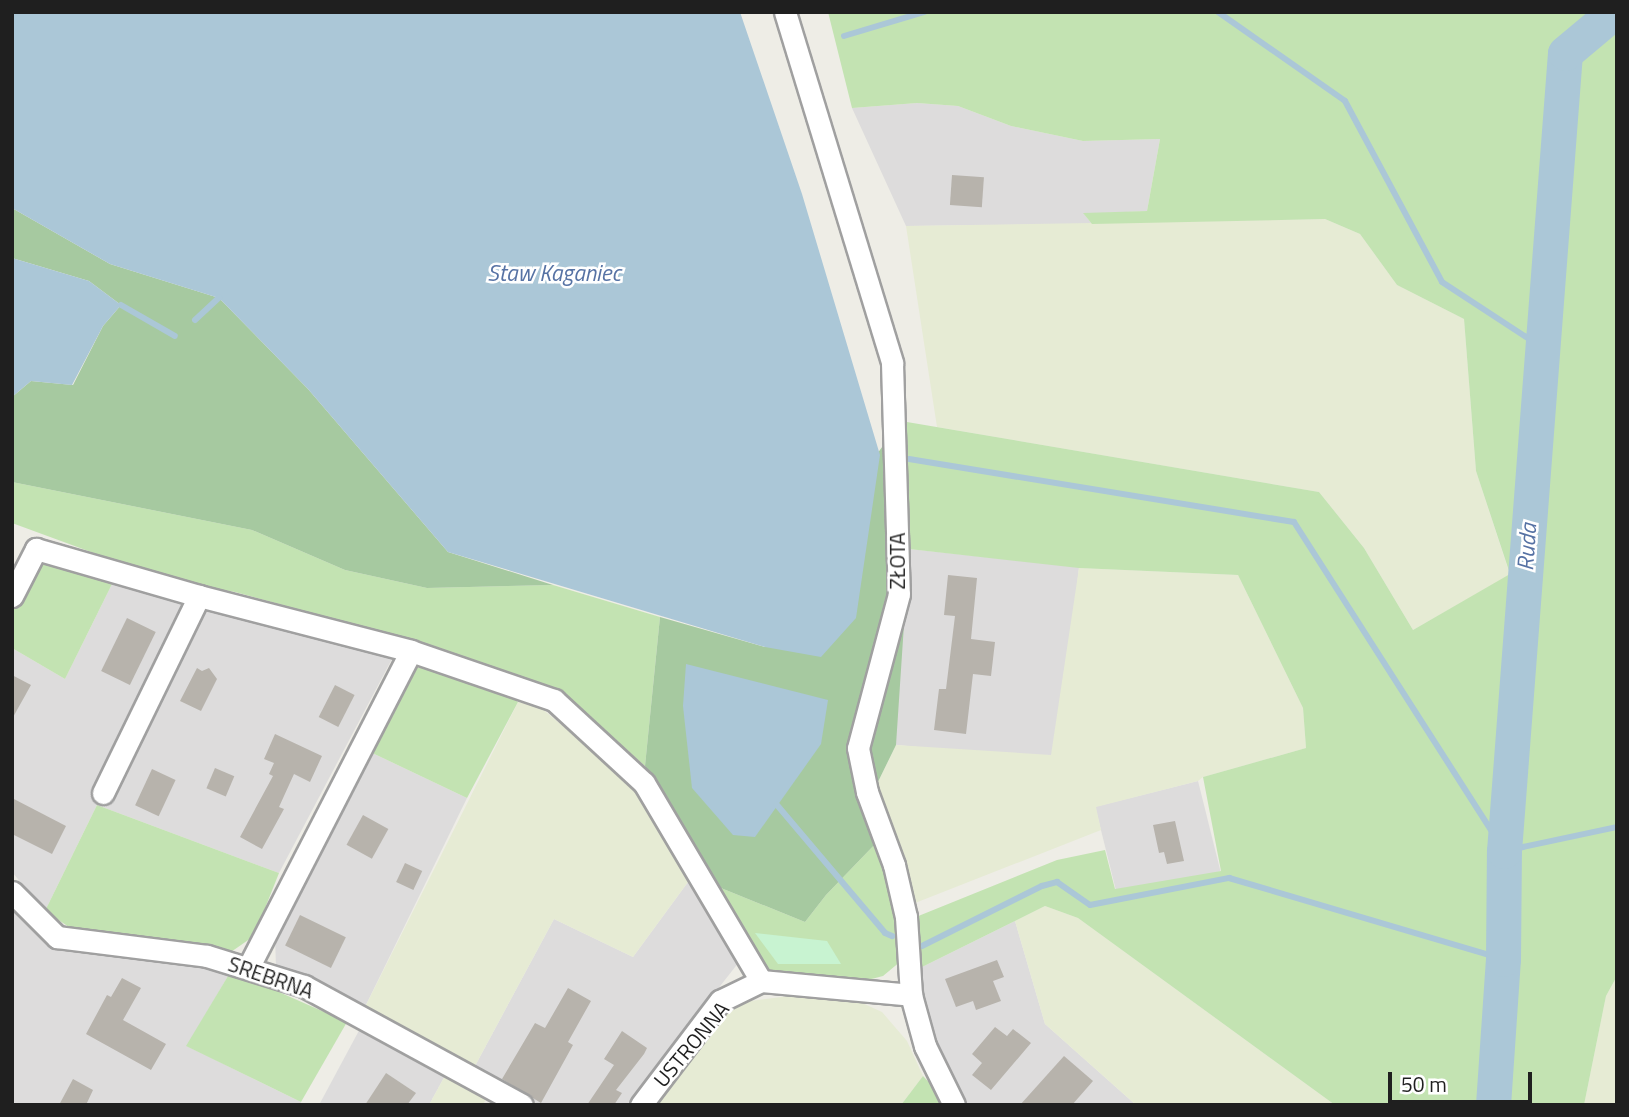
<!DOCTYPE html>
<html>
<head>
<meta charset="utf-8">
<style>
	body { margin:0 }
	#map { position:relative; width:1629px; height:1117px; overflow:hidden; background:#eeede6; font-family:"Titillium Web",sans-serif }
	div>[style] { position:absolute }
	.residential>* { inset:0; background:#dddcdc; transform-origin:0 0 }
	.farmland>* { inset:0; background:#e6ebd4 }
	.grass>* { inset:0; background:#c3e3b2 }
	.forest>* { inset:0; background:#a6c9a0 }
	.park>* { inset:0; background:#c8f3d1 }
	.water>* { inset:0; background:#abc7d7 }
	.stream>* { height:6px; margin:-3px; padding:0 3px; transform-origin:3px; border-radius:3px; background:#abc7d7 }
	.river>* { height:35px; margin:-17.5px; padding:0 17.5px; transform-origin:17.5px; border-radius:17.5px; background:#abc7d7 }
	.building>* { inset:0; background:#b7b3ac; transform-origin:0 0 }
	.roads { filter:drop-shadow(2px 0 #a0a0a0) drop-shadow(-2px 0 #a0a0a0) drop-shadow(0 2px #a0a0a0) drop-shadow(0 -2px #a0a0a0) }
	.minor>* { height:21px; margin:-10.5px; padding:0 10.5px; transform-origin:10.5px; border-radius:10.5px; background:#fff }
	span { translate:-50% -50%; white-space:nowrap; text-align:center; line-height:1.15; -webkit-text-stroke:5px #fff; paint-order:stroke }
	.street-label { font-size:21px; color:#1f1f1f }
	.water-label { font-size:23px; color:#5672a4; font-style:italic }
	.frame { position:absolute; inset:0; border:14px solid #1f1f1f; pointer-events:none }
	.scale { position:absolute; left:1388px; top:1072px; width:144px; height:32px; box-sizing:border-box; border:4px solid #1f1f1f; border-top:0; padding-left:9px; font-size:21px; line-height:24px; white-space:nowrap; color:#1f1f1f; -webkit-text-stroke:5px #fff; paint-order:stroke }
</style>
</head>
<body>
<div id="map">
	<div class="residential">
		<div style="clip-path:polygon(917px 103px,958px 106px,1011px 126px,1083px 141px,1160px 139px,1147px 211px,1084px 214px,1092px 224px,906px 226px,852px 108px)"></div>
		<div style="left:909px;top:549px;width:171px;height:196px;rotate:6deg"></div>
		<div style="clip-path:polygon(113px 582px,203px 611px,263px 622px,393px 657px,279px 873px,97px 805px,45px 911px,12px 872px,12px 648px,65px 679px)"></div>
		<div style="clip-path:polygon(366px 750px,467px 798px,365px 1007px,276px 968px,275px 936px)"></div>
		<div style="left:1198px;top:781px;width:93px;height:106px;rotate:76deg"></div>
		<div style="clip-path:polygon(688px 882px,739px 962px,627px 1105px,540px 1105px,475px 1066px,554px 919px,633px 957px)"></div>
		<div style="clip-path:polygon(12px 904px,60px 950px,231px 971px,187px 1046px,301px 1102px,300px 1105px,12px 1105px)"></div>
		<div style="clip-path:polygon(1015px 921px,1045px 1024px,1136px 1105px,966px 1105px,949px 1081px,931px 1039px,918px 969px)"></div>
		<div style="clip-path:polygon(362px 1025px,447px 1072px,429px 1105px,319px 1105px)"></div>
	</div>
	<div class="farmland">
		<div style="clip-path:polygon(1325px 219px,1360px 234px,1397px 285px,1464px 319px,1476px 471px,1510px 575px,1413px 630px,1364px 548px,1319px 492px,937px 427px,906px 226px)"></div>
		<div style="clip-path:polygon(1079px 568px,1238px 575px,1303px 708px,1306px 748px,1203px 777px,1198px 781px,1096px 807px,1101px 830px,910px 905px,874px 790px,896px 745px,1051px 755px)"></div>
		<div style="clip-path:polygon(518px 702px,540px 707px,630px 782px,660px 818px,688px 882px,633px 957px,554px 919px,475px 1066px,365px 1007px)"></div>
		<div style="clip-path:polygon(1045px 906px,1078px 918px,1335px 1105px,1136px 1105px,1045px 1024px,1015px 921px)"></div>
		<div style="clip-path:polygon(1617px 976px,1617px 1105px,1584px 1105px,1606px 996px)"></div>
		<div style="clip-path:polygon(797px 995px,860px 1002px,882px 1012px,907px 1041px,923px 1076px,901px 1105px,654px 1105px,724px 1013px,750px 1001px)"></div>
		<div style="clip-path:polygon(447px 1072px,487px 1097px,483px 1105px,429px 1105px)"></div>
	</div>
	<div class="grass">
		<div style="clip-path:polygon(828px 12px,1617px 12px,1617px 976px,1606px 996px,1584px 1105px,1335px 1105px,1078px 918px,1045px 906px,918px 969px,911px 919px,1057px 860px,1105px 850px,1115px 889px,1221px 871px,1203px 777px,1306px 748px,1303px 708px,1238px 575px,1079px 568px,909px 549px,901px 421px,1319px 492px,1364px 548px,1413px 630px,1510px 574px,1476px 471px,1464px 319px,1397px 285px,1360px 234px,1325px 219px,1092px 224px,1083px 213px,1147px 211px,1160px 139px,1083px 141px,1011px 126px,958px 106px,917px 103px,852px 108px)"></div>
		<div style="clip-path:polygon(12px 482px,252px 530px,345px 570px,427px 588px,553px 585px,660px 617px,645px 766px,565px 696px,382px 632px,235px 592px,170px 581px,12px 523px)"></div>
		<div style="clip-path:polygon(45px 558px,113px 582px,65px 679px,12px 648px,12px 608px,34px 567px)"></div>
		<div style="clip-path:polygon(425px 664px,510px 696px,518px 702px,467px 798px,366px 750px,406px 674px)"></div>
		<div style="clip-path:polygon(97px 805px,279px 873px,254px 936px,228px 954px,72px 929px,45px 911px)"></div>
		<div style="clip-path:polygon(879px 840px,899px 914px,901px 961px,883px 976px,860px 982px,770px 972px,716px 886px,805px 922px,826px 895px)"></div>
		<div style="clip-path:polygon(231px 971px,347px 1022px,301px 1102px,186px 1046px)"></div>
		<div style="clip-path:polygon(923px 1076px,941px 1095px,947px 1105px,901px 1105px)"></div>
	</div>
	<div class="forest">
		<div style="clip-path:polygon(12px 208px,110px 264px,219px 298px,308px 389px,448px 552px,553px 585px,427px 588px,345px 570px,252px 530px,12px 482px,12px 397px,31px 381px,73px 385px,103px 326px,121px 305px,89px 281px,12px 258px)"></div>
		<div style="clip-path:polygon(901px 421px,909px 549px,896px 745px,874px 790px,879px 840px,826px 895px,805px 922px,716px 886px,645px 766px,660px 617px,765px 647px,877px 454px)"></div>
	</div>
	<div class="park">
		<div style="clip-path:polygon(755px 933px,827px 941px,841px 964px,778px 964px)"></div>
	</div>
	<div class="water">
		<div style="clip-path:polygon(12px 12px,740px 12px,802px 194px,880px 455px,856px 618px,821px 657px,765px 647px,448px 552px,308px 389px,219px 298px,110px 264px,12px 208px)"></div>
		<div style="clip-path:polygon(12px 258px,89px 281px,121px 305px,103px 326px,72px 385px,31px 381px,12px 397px)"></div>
		<div style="clip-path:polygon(686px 664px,828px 700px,821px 744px,755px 837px,733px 835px,692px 788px,683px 706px)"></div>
	</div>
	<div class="stream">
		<div style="left:1218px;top:12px;width:155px;rotate:35deg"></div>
		<div style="left:1345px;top:101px;width:205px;rotate:61.8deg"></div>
		<div style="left:1442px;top:282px;width:121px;rotate:33.2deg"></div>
		<div style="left:844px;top:36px;width:84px;rotate:-16.7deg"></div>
		<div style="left:121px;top:305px;width:62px;rotate:29.9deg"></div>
		<div style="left:195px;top:320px;width:33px;rotate:-43deg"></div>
		<div style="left:909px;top:459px;width:390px;rotate:9.3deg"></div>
		<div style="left:1294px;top:522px;width:390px;rotate:57.4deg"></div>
		<div style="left:1504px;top:851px;width:116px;rotate:-12deg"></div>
		<div style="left:777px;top:805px;width:167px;rotate:49.8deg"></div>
		<div style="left:885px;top:933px;width:8px;rotate:23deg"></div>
		<div style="left:922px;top:946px;width:134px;rotate:-26.6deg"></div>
		<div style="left:1042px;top:886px;width:16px;rotate:-15deg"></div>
		<div style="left:1057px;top:882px;width:40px;rotate:34.9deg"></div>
		<div style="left:1090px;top:905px;width:142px;rotate:-11deg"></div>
		<div style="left:1229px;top:878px;width:286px;rotate:16.5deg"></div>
	</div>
	<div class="river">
		<div style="left:1493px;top:1105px;width:146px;rotate:-86.1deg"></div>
		<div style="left:1503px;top:959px;width:108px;rotate:-89.5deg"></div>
		<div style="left:1504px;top:851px;width:800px;rotate:-85.63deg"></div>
		<div style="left:1565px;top:53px;width:64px;rotate:-39.9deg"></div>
	</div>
	<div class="building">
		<div style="left:952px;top:175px;width:32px;height:30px;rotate:4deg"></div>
		<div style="clip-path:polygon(948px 575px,977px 578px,971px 639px,995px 642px,991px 676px,973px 674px,966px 734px,934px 730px,939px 689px,946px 689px,955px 616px,944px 615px)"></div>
		<div style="left:127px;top:618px;width:32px;height:59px;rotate:26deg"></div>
		<div style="clip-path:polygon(197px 668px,202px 671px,209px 668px,217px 679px,201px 711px,180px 701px)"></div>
		<div style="clip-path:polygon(12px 675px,31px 685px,12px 719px)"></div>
		<div style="left:335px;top:685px;width:22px;height:36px;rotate:27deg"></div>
		<div style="clip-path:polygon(275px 734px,322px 756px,310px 782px,294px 774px,279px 807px,284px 809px,262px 849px,240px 837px,273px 776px,269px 774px,274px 763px,264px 759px)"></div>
		<div style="left:215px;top:768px;width:21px;height:22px;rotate:23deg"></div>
		<div style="left:152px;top:769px;width:26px;height:40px;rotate:25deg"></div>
		<div style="clip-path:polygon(12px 798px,66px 826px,52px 854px,12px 834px)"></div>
		<div style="left:363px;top:815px;width:29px;height:34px;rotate:29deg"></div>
		<div style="clip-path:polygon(1175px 821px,1184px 861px,1167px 864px,1164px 852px,1159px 853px,1153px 825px)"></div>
		<div style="left:405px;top:863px;width:19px;height:21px;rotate:25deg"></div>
		<div style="left:300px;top:915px;width:51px;height:34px;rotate:26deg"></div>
		<div style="clip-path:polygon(997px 960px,1004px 977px,993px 981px,1001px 1001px,976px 1010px,973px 1001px,956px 1007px,945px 979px)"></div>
		<div style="clip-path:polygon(122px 978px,141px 988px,123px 1020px,166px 1044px,151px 1070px,86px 1034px,107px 995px,111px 997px)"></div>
		<div style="clip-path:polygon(568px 988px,591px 1001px,568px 1042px,573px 1045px,541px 1103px,502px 1079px,535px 1023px,545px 1028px)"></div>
		<div style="clip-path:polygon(995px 1027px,1007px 1036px,1013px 1029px,1031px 1043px,991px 1090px,972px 1075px,982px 1063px,972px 1054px)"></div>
		<div style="clip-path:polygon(622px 1031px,647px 1048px,644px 1054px,616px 1090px,622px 1093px,614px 1105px,587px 1105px,614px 1065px,604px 1059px)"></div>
		<div style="clip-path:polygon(1064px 1056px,1093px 1081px,1072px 1105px,1020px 1105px)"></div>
		<div style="clip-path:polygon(386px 1073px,416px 1093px,407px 1105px,365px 1105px)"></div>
		<div style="clip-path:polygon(73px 1079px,93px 1090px,86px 1105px,59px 1105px)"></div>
	</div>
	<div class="roads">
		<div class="minor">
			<div style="left:785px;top:12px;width:367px;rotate:73deg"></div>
			<div style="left:892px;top:363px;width:231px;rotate:88.3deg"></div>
			<div style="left:899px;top:594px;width:159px;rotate:104.9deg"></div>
			<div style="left:858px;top:748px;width:45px;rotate:78.4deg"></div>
			<div style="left:867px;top:792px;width:78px;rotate:69.7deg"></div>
			<div style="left:894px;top:865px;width:53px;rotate:77deg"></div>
			<div style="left:906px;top:917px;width:78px;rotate:86.3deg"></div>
			<div style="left:911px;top:995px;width:53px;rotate:74.6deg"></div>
			<div style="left:925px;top:1046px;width:66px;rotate:63.8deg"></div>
			<div style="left:12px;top:596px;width:53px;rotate:-62.9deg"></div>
			<div style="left:36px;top:549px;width:170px;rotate:16.1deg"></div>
			<div style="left:199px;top:596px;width:219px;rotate:14.5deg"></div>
			<div style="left:411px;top:651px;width:151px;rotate:18.9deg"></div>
			<div style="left:554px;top:700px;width:122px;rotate:42.7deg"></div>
			<div style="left:644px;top:783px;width:230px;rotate:59.4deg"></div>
			<div style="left:103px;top:793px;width:219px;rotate:-64deg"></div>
			<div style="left:12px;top:892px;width:64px;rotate:45deg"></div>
			<div style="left:57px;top:937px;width:151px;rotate:7.2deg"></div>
			<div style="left:207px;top:956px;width:102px;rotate:17.2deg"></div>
			<div style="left:304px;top:986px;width:248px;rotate:28.6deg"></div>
			<div style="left:248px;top:968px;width:356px;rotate:-62.8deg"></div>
			<div style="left:641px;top:1105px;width:131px;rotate:-52.8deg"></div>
			<div style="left:720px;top:1001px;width:46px;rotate:-26deg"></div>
			<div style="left:761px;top:981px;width:151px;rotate:5.3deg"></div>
		</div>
	</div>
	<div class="street-label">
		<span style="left:897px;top:561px;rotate:-90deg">ZŁOTA</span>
		<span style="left:271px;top:977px;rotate:19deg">SREBRNA</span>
		<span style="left:691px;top:1044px;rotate:-50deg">USTRONNA</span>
	</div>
	<div class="water-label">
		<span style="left:554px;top:273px">Staw Kaganiec</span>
		<span style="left:1527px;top:547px;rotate:-86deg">Ruda</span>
	</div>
	<div class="frame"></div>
	<div class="scale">50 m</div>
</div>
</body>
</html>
